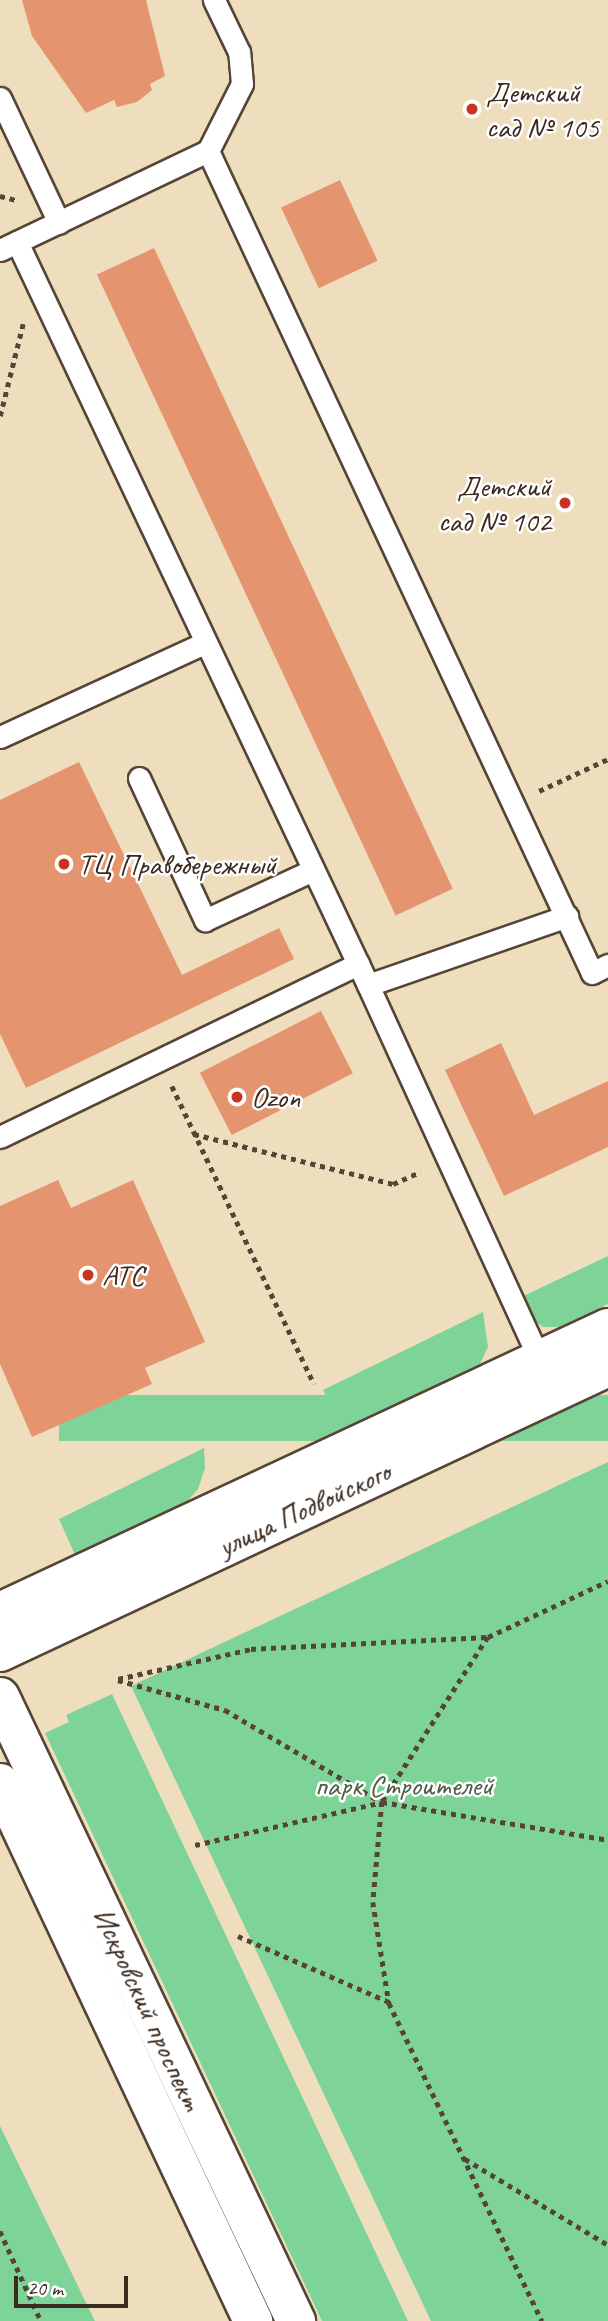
<!DOCTYPE html>
<html>
<head>
<meta charset="utf-8">
<style>
	body { margin:0 }
	#map { position:relative; width:608px; height:2321px; overflow:hidden; background:#efdebd; font-family:Caveat,sans-serif }
	div>[style] { position:absolute }
	.green>* { inset:0; background:#7ed498; transform-origin:0 0 }
	.building>* { inset:0; background:#e4956f; transform-origin:0 0 }
	.path>* { height:4.5px; margin-top:-2.25px; transform-origin:0; background:repeating-linear-gradient(90deg,#564536 0 5px,transparent 0 10px) }
	.roads { filter:drop-shadow(2px 0 #564536) drop-shadow(-2px 0 #564536) drop-shadow(0 2px #564536) drop-shadow(0 -2px #564536) }
	.lane>* { height:21px; margin:-10.5px; padding:0 10.5px; transform-origin:10.5px; border-radius:10.5px; background:#fff }
	.secondary>* { height:38px; margin:-19px; padding:0 19px; transform-origin:19px; border-radius:19px; background:#fff }
	.dots>* { width:19px; height:19px; translate:-50% -50%; box-sizing:border-box; border:4px solid #fff; border-radius:50% }
	span { translate:-50% -50%; white-space:nowrap; text-align:center; line-height:1.15; -webkit-text-stroke:5px #fff; paint-order:stroke }
	.poi-label { font-size:30px; color:#3b2a1e }
	.left { translate:0 -50%; text-align:left }
	.right { translate:-100% -50%; text-align:right }
	.street-label { font-size:30px; color:#3b2a1e }
	.park-label { font-size:30px; color:#4f5d43 }
	.scale { position:absolute; left:14px; top:2276px; width:114px; height:32px; box-sizing:border-box; border:4px solid #3b2a1e; border-top:0; padding-left:9px; font-size:21px; line-height:24px; white-space:nowrap; color:#3b2a1e; -webkit-text-stroke:5px #fff; paint-order:stroke }
</style>
</head>
<body>
<div id="map">
	<div class="green">
		<div style="clip-path:polygon(608px 1256px,608px 1304px,559px 1327px,543px 1327px,528px 1316px,517px 1299px)"></div>
		<div style="clip-path:polygon(483px 1312px,488px 1347px,479px 1366px,361px 1422px,345px 1417px,331px 1406px,323px 1390px)"></div>
		<div style="left:608px;top:1395px;width:46px;height:549px;rotate:90deg"></div>
		<div style="clip-path:polygon(204px 1448px,205px 1468px,198px 1489px,184px 1505px,76px 1557px,59px 1519px)"></div>
		<div style="clip-path:polygon(608px 1462px,608px 2321px,431px 2321px,131px 1686px)"></div>
		<div style="clip-path:polygon(112px 1694px,408px 2321px,322px 2321px,45px 1733px,69px 1722px,66px 1715px)"></div>
		<div style="clip-path:polygon(0 2126px,95px 2321px,0 2321px)"></div>
	</div>
	<div class="building">
		<div style="clip-path:polygon(22px 0,146px 0,165px 76px,150px 84px,152px 90px,137px 102px,117px 107px,114px 100px,86px 113px,32px 36px)"></div>
		<div style="left:340px;top:180px;width:89px;height:65px;rotate:65deg"></div>
		<div style="left:154px;top:248px;width:707px;height:63px;rotate:65deg"></div>
		<div style="clip-path:polygon(79px 762px,182px 975px,279px 928px,294px 959px,26px 1088px,0 1034px,0 800px)"></div>
		<div style="left:321px;top:1011px;width:70px;height:136px;rotate:63deg"></div>
		<div style="clip-path:polygon(501px 1043px,534px 1115px,608px 1081px,608px 1147px,504px 1196px,445px 1070px)"></div>
		<div style="clip-path:polygon(58px 1180px,71px 1208px,133px 1180px,205px 1342px,145px 1368px,152px 1384px,32px 1437px,0 1364px,0 1206px)"></div>
	</div>
	<div class="path">
		<div style="left:0;top:196px;width:16px;rotate:14deg"></div>
		<div style="left:0;top:416px;width:95px;rotate:-76deg"></div>
		<div style="left:539px;top:791px;width:76px;rotate:-24.9deg"></div>
		<div style="left:172px;top:1086px;width:330px;rotate:64.5deg"></div>
		<div style="left:194px;top:1134px;width:205px;rotate:14.1deg"></div>
		<div style="left:393px;top:1184px;width:30px;rotate:-24deg"></div>
		<div style="left:488px;top:1637px;width:196px;rotate:122.7deg"></div>
		<div style="left:382px;top:1802px;width:100px;rotate:95.1deg"></div>
		<div style="left:373px;top:1902px;width:102px;rotate:81deg"></div>
		<div style="left:389px;top:2003px;width:353px;rotate:64.3deg"></div>
		<div style="left:118px;top:1679px;width:136px;rotate:-12.7deg"></div>
		<div style="left:251px;top:1649px;width:237px;rotate:-2.9deg"></div>
		<div style="left:488px;top:1637px;width:132px;rotate:-25deg"></div>
		<div style="left:118px;top:1680px;width:111px;rotate:15.7deg"></div>
		<div style="left:225px;top:1710px;width:181px;rotate:30.5deg"></div>
		<div style="left:195px;top:1845px;width:192px;rotate:-12.9deg"></div>
		<div style="left:382px;top:1802px;width:229px;rotate:9.5deg"></div>
		<div style="left:238px;top:1936px;width:165px;rotate:23.6deg"></div>
		<div style="left:465px;top:2159px;width:167px;rotate:31deg"></div>
		<div style="left:0;top:2231px;width:99px;rotate:65.5deg"></div>
	</div>
	<div class="roads">
		<div class="lane">
			<div style="left:0;top:98px;width:138px;rotate:64.7deg"></div>
			<div style="left:208px;top:151px;width:907px;rotate:64.96deg"></div>
			<div style="left:592px;top:973px;width:18px;rotate:-27deg"></div>
			<div style="left:17px;top:242px;width:822px;rotate:64.71deg"></div>
			<div style="left:368px;top:985px;width:422px;rotate:65.4deg"></div>
			<div style="left:0;top:250px;width:230px;rotate:-25.5deg"></div>
			<div style="left:208px;top:151px;width:75px;rotate:-63.1deg"></div>
			<div style="left:242px;top:84px;width:32px;rotate:-95deg"></div>
			<div style="left:239px;top:52px;width:58px;rotate:-115.7deg"></div>
			<div style="left:0;top:737px;width:225px;rotate:-24.7deg"></div>
			<div style="left:139px;top:778px;width:157px;rotate:65.1deg"></div>
			<div style="left:205px;top:920px;width:119px;rotate:-24.8deg"></div>
			<div style="left:368px;top:985px;width:211px;rotate:-19.1deg"></div>
			<div style="left:0;top:1137px;width:398px;rotate:-25.8deg"></div>
		</div>
		<div class="secondary">
			<div style="left:0;top:1612px;width:671px;rotate:-25.04deg"></div>
			<div style="left:0;top:1652px;width:671px;rotate:-25.11deg"></div>
			<div style="left:0;top:1697px;width:691px;rotate:64.62deg"></div>
			<div style="left:0;top:1783px;width:595px;rotate:64.81deg"></div>
		</div>
	</div>
	<div class="dots">
		<div style="left:472px;top:109px;background:#c8321e"></div>
		<div style="left:565px;top:503px;background:#c8321e"></div>
		<div style="left:64px;top:864px;background:#c8321e"></div>
		<div style="left:237px;top:1097px;background:#c8321e"></div>
		<div style="left:88px;top:1275px;background:#c8321e"></div>
	</div>
	<div class="poi-label">
		<span class="left" style="left:486px;top:109px">Детский<br>сад № 105</span>
		<span class="right" style="left:551px;top:503px">Детский<br>сад № 102</span>
		<span class="left" style="left:78px;top:864px">ТЦ Правобережный</span>
		<span class="left" style="left:251px;top:1097px">Ozon</span>
		<span class="left" style="left:102px;top:1275px">АТС</span>
	</div>
	<div class="street-label">
		<span style="left:304px;top:1509px;rotate:-25deg">улица Подвойского</span>
		<span style="left:148px;top:2009px;rotate:65deg">Искровский проспект</span>
	</div>
	<div class="park-label">
		<span style="left:404px;top:1785px">парк Строителей</span>
	</div>
	<div class="scale">20 m</div>
</div>
</body>
</html>
